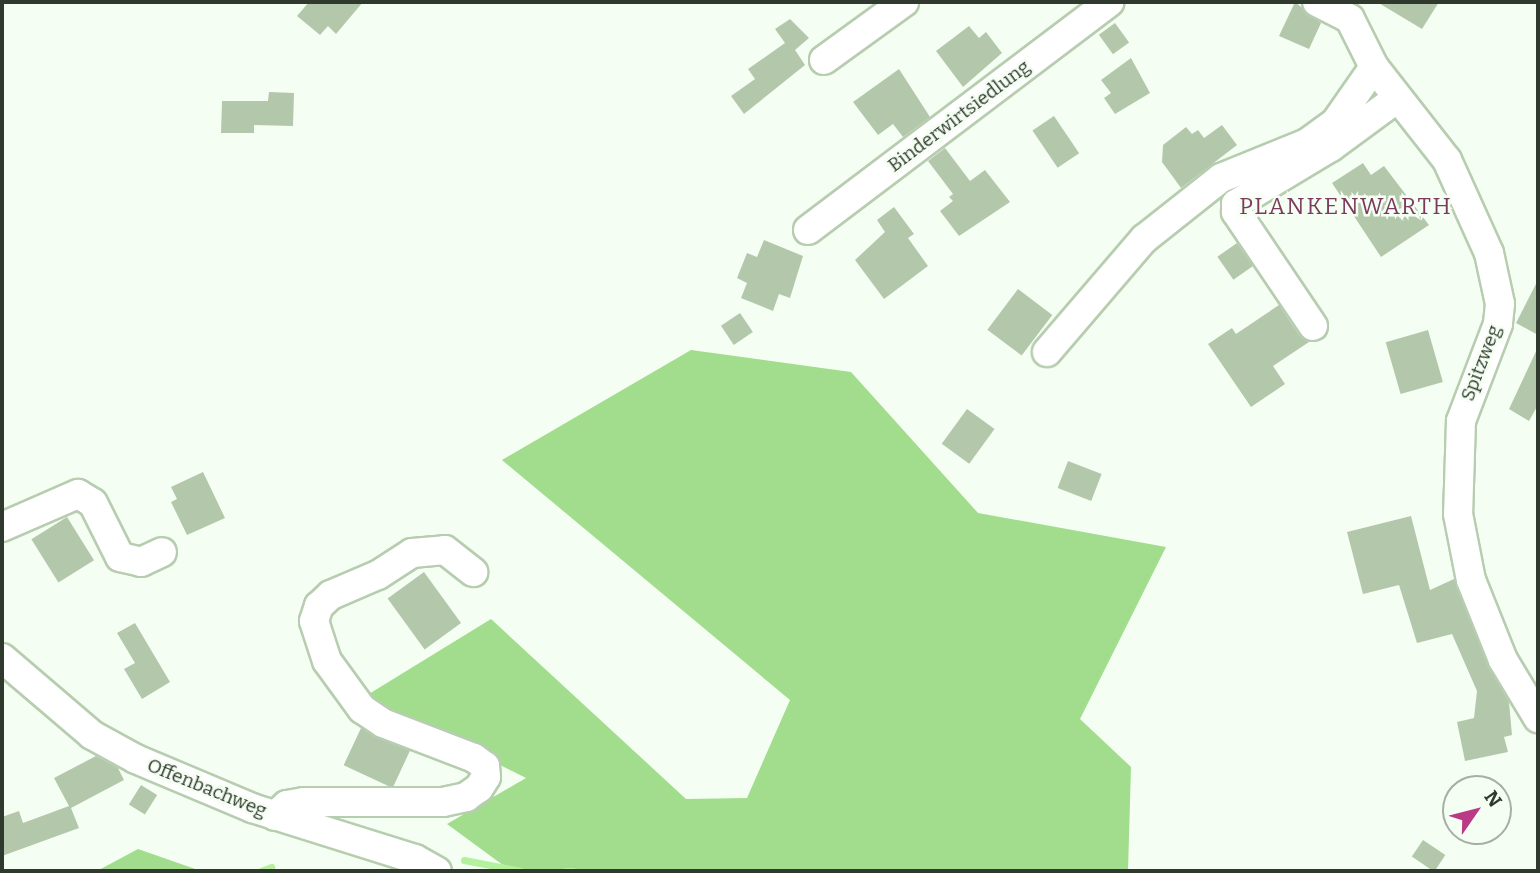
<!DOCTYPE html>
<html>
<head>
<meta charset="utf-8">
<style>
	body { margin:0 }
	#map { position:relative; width:1540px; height:873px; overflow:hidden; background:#f5fef2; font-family:Bitter,serif }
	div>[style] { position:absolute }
	.forest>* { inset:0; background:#a1dd8c }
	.stream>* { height:7px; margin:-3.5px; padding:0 3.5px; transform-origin:3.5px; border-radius:3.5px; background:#b3f19e }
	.building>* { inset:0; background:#b3c8ab; transform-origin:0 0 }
	.roads { filter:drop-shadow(2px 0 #b7cdb0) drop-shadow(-2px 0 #b7cdb0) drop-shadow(0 2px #b7cdb0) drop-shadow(0 -2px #b7cdb0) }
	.minor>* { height:28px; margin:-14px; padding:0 14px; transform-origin:14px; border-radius:14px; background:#fff }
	span { translate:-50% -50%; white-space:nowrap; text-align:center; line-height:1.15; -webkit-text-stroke:5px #f5fef2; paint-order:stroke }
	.street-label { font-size:19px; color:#30392d }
	.quarter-label { font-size:23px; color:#7c3b5e; letter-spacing:2px }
	.frame { position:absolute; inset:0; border:4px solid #30392d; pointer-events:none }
	.north { position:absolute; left:1442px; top:775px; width:70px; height:70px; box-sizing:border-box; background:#f5fef2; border:2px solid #a6afa3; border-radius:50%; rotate:55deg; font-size:19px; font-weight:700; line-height:28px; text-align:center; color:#30392d }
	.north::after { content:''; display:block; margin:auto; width:24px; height:32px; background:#ba3a86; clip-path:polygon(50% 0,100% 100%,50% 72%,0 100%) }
</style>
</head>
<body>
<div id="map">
	<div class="forest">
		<div style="clip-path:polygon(691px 350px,851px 372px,978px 513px,1166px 547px,1080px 719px,1131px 767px,1128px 871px,511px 871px,447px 824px,526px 778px,364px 697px,491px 619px,686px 799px,747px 798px,790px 700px,502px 460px)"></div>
		<div style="clip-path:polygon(138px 849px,201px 871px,97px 871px)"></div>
	</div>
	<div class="stream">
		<div style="left:464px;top:860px;width:58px;rotate:10.9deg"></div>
		<div style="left:261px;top:871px;width:11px;rotate:-22deg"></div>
		<div style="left:565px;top:871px;width:8px"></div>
	</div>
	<div class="building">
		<div style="clip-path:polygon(309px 2px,363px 2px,336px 34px,328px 26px,320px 35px,297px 16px)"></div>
		<div style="clip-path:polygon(1295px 2px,1321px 23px,1309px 49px,1279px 36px)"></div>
		<div style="clip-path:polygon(1377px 2px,1439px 2px,1422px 29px)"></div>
		<div style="clip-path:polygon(790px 19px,809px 38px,795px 50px,805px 65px,744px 114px,731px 96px,755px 79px,748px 69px,785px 43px,775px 29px)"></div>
		<div style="left:1115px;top:23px;width:24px;height:20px;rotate:54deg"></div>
		<div style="clip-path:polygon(969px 26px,979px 38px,986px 32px,1002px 53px,963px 87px,936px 51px)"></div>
		<div style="clip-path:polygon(1131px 58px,1150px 93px,1115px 114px,1104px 98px,1111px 93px,1101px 80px)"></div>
		<div style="clip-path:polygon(899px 69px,930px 117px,903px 137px,893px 124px,878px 135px,853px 102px)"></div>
		<div style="clip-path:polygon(269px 92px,294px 93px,293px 126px,254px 125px,254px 133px,221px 133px,222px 101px,268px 101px)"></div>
		<div style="left:1054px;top:116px;width:45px;height:26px;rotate:56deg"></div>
		<div style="clip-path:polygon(1222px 125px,1237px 145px,1181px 188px,1162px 162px,1163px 145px,1186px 127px,1192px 134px,1198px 130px,1204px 138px)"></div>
		<div style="clip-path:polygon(945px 148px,970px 181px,985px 170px,1010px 202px,959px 236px,940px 211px,953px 201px,949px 197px,953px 194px,928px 161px)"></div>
		<div style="clip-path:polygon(1363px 163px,1371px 175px,1384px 166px,1429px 225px,1381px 257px,1332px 183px)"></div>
		<div style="clip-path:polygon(894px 207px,914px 234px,908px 238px,928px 266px,884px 299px,855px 260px,885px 232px,877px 220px)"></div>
		<div style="clip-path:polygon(764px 240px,803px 256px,790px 298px,779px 294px,773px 311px,741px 298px,747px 283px,737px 278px,747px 253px,757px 257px)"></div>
		<div style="left:1237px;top:243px;width:28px;height:24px;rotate:55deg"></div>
		<div style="clip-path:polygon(1538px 280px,1538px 335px,1516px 323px)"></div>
		<div style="left:1018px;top:289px;width:43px;height:51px;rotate:37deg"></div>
		<div style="clip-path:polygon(1279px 305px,1299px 335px,1309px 342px,1273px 366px,1285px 384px,1251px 407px,1208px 344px,1232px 328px,1236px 334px)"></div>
		<div style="left:740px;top:313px;width:23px;height:23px;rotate:56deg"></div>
		<div style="left:1428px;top:330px;width:54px;height:44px;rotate:74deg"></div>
		<div style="clip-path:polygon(1538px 347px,1538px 405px,1529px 421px,1509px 409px)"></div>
		<div style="left:967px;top:409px;width:34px;height:43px;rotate:36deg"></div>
		<div style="left:1068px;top:461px;width:36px;height:29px;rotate:21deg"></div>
		<div style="clip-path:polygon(203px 472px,225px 518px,187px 535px,171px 502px,177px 499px,171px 487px)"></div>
		<div style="clip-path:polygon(1411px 516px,1430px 590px,1454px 579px,1488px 666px,1509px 702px,1512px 735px,1504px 737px,1508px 752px,1465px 761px,1457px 722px,1474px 718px,1477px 691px,1452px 634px,1417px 643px,1399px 585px,1363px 594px,1347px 532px)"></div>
		<div style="left:67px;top:517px;width:51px;height:42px;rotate:58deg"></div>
		<div style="left:424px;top:572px;width:63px;height:45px;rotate:54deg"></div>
		<div style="clip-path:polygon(135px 623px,170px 682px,142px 699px,124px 669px,135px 663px,117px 633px)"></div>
		<div style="left:361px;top:728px;width:54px;height:41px;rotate:25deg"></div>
		<div style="clip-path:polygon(96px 756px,118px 768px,124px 780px,71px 808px,79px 828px,2px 856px,2px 817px,19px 811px,23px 823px,69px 806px,54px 778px)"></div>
		<div style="left:141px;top:785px;width:19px;height:23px;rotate:32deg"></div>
		<div style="left:1423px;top:840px;width:27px;height:20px;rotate:34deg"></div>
	</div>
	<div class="roads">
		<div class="minor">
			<div style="left:1317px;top:2px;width:37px;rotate:27deg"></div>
			<div style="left:1350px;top:19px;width:54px;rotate:63.4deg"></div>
			<div style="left:1374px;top:67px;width:118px;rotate:51.9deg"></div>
			<div style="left:1447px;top:160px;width:102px;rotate:65.7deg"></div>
			<div style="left:1489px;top:253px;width:52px;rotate:77.8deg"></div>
			<div style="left:1500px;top:304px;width:20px;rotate:96deg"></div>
			<div style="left:1498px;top:324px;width:104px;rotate:110.9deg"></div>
			<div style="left:1461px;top:421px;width:93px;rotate:91.8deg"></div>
			<div style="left:1458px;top:514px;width:67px;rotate:78.9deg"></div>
			<div style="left:1471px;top:580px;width:86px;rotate:68.2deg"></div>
			<div style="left:1503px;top:660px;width:68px;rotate:58.9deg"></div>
			<div style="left:824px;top:60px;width:99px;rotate:-35.9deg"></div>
			<div style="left:808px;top:230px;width:378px;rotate:-37.1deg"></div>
			<div style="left:1313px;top:326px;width:138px;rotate:-124deg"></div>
			<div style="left:1236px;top:212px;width:8px;rotate:-90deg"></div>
			<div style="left:1236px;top:204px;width:111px;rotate:-31deg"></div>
			<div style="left:1331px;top:147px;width:81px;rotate:-36.4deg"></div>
			<div style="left:1047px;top:352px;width:149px;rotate:-49.4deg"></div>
			<div style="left:1144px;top:239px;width:98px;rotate:-38.4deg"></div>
			<div style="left:1221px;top:178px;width:93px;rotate:-22.1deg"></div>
			<div style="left:1307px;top:143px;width:34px;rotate:-36deg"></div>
			<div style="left:1335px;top:123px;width:68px;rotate:-55.1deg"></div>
			<div style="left:2px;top:527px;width:83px;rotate:-23.5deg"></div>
			<div style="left:78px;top:494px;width:17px;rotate:31deg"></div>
			<div style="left:93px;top:503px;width:60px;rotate:63.4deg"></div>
			<div style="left:120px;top:557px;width:22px;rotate:13deg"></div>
			<div style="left:141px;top:562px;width:23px;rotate:-25deg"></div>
			<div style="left:2px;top:658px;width:118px;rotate:40.5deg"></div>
			<div style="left:92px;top:735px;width:50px;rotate:28.6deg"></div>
			<div style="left:136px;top:759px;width:126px;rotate:22.9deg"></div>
			<div style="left:252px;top:808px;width:171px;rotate:17.4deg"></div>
			<div style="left:415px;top:859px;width:25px;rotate:29deg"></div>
			<div style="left:275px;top:816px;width:16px;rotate:-43deg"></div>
			<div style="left:287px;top:805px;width:17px;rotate:-10deg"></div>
			<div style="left:304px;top:802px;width:139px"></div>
			<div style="left:443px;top:802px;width:24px;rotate:-12deg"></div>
			<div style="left:466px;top:797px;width:16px;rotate:-35deg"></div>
			<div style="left:479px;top:788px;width:13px;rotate:-58deg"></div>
			<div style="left:486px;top:777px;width:11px;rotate:-95deg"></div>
			<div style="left:485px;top:766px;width:14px;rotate:-144deg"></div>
			<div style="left:474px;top:758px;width:97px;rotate:-159deg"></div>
			<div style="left:383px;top:723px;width:25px;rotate:-146deg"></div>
			<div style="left:362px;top:709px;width:59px;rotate:-126.1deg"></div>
			<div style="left:327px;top:661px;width:42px;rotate:-108deg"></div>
			<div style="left:314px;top:621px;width:16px;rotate:-72deg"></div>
			<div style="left:319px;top:606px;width:16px;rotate:-43deg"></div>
			<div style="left:331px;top:595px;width:51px;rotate:-23.1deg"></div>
			<div style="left:378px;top:575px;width:40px;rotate:-32.9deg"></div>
			<div style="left:412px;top:553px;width:33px;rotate:-5deg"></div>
			<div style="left:445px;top:550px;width:36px;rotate:38deg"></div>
		</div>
	</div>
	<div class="street-label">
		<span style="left:959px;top:116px;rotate:-37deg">Binderwirtsiedlung</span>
		<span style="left:1481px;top:363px;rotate:-69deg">Spitzweg</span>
		<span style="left:207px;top:788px;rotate:22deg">Offenbachweg</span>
	</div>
	<div class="quarter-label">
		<span style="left:1346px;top:206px">PLANKENWARTH</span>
	</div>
	<div class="frame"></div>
	<div class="north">N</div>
</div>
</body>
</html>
